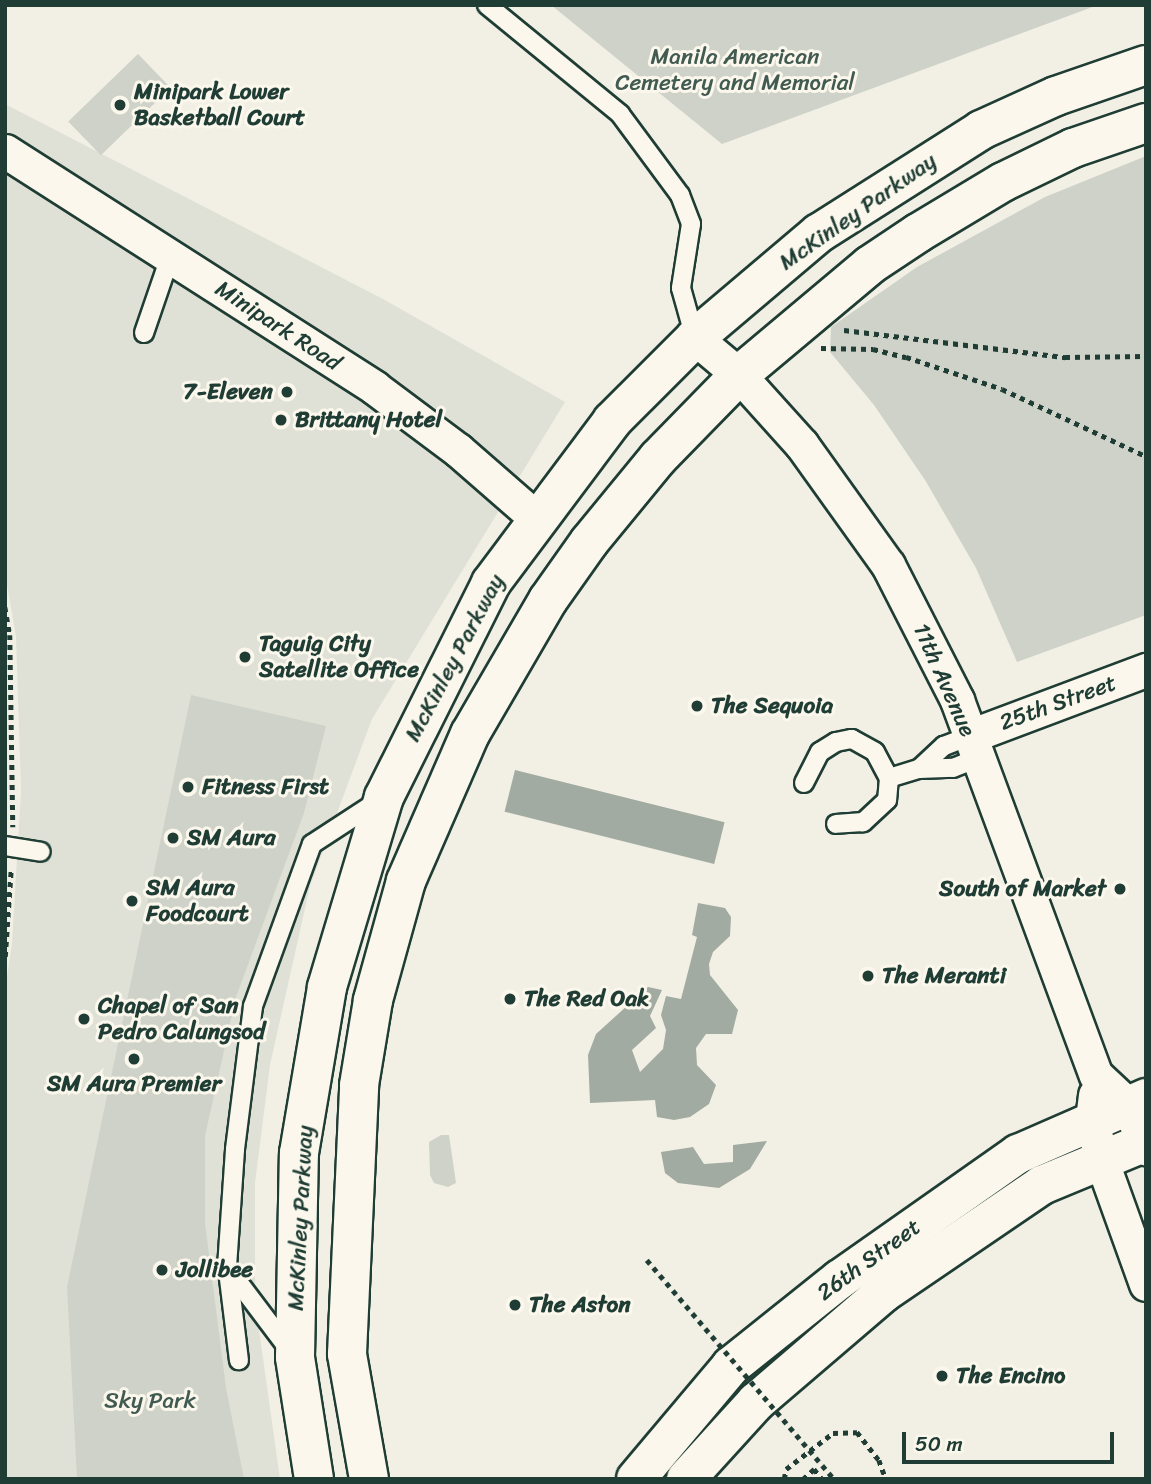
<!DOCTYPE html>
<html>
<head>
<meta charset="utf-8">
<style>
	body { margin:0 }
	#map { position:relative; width:1151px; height:1484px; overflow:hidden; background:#f2f0e5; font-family:Sriracha,sans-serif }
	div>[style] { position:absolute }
	.built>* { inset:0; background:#e0e1d6 }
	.green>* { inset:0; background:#cfd2c8; transform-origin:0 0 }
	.water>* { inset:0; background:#a2aba1; transform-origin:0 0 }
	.path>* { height:4.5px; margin-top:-2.25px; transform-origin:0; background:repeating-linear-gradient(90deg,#1f3d34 0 5px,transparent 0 10px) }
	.roads { filter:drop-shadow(2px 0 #1f3d34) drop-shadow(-2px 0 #1f3d34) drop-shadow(0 2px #1f3d34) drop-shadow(0 -2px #1f3d34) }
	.lane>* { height:18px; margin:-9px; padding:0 9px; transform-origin:9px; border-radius:9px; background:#fbf7ec }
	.street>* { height:33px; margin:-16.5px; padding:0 16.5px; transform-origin:16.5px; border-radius:16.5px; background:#fbf7ec }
	.secondary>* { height:38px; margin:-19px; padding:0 19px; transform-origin:19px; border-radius:19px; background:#fbf7ec }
	.path-bridge>* { height:4.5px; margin-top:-2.25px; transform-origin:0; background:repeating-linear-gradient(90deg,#1f3d34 0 5px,transparent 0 10px) }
	.dots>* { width:19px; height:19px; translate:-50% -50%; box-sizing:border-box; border:4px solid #fbf7ec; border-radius:50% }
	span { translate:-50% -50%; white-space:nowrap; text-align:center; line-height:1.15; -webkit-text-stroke:6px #fbf7ec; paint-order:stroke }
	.park-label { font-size:23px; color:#425b52 }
	.poi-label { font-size:23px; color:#1f3d34; font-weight:700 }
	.left { translate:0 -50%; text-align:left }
	.right { translate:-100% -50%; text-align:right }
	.street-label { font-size:23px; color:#1f3d34 }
	.frame { position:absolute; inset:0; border:7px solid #1f3d34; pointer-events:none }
	.scale { position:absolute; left:902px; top:1432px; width:212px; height:32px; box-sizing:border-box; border:4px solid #1f3d34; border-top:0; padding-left:9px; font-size:21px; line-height:24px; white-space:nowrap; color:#1f3d34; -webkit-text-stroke:5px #fbf7ec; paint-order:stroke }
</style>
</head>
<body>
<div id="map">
	<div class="built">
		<div style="clip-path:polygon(5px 104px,383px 299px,565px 402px,372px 719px,310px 886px,270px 1065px,255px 1183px,255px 1301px,280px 1479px,5px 1479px,5px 990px,12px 943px,21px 791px,16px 637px,5px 573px)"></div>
	</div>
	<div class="green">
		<div style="clip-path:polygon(551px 5px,1098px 5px,722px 144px)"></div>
		<div style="left:138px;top:54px;width:47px;height:97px;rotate:46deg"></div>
		<div style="clip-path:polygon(1146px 156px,1146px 615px,1017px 662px,976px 568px,925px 480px,874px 405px,830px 352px,831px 327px,917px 267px,1045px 197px)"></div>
		<div style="clip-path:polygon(191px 695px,326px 726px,304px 813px,236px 997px,205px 1136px,205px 1223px,226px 1388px,244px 1479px,77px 1479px,67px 1287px)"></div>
		<div style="clip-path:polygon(441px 1135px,449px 1135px,456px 1183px,448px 1187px,434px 1183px,430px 1175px,429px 1142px)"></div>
	</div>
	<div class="water">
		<div style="left:515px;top:770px;width:216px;height:43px;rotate:14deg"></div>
		<div style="clip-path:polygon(698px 903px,725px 908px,731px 917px,730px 936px,713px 952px,709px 964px,710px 975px,738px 1010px,732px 1034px,706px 1034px,696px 1048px,697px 1065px,716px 1085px,709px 1104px,690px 1117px,674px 1120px,657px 1117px,655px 1100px,590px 1103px,588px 1055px,596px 1034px,648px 987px,662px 990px,650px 1016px,656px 1028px,632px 1050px,640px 1072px,663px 1049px,666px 1030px,661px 1015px,666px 996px,681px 999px,697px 937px,692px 935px)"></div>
		<div style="clip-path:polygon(767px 1141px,750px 1169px,719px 1188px,678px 1183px,665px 1173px,661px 1152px,693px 1147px,704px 1164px,733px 1162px,733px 1145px)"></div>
	</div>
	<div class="path">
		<div style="left:844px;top:330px;width:223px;rotate:7deg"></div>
		<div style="left:1065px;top:357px;width:81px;rotate:-0.7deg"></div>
		<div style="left:821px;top:348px;width:52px;rotate:1.1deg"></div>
		<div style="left:873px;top:349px;width:34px;rotate:14deg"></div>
		<div style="left:906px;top:357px;width:101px;rotate:18.4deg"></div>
		<div style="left:1002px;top:389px;width:159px;rotate:25deg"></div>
		<div style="left:5px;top:607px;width:28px;rotate:80deg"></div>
		<div style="left:10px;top:635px;width:192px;rotate:89.1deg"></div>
		<div style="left:5px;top:957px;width:87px;rotate:-86.1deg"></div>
		<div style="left:784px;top:1479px;width:10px;rotate:-79deg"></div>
		<div style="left:786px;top:1469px;width:59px;rotate:-37.5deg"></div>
		<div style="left:833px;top:1433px;width:24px;rotate:-2deg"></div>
		<div style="left:857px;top:1432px;width:36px;rotate:52deg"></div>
		<div style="left:879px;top:1460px;width:20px;rotate:70deg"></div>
		<div style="left:803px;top:1479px;width:15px;rotate:-42deg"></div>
		<div style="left:814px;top:1469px;width:13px;rotate:51deg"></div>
	</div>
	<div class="roads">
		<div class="lane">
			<div style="left:487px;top:5px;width:172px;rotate:39.3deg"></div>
			<div style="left:620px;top:114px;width:101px;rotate:53.5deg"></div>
			<div style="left:680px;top:195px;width:31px;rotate:69deg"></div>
			<div style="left:691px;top:224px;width:65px;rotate:98.9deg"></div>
			<div style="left:681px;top:288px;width:52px;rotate:74.4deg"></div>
			<div style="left:144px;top:333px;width:80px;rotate:-71.1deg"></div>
			<div style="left:919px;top:769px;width:34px;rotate:-43deg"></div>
			<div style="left:944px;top:746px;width:28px;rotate:-21deg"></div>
			<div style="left:889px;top:778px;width:31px;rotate:-17deg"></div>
			<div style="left:919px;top:769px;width:34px;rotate:-2deg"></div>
			<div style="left:953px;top:768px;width:27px;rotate:-22deg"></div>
			<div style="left:804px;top:783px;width:35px;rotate:-63deg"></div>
			<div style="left:820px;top:752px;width:19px;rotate:-32deg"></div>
			<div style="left:836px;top:742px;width:16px;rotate:-11deg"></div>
			<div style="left:852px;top:739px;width:26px;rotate:29deg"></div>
			<div style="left:875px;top:752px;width:30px;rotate:62deg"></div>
			<div style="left:889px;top:778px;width:22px;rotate:95deg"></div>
			<div style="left:887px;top:800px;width:33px;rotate:137deg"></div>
			<div style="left:863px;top:822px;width:27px;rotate:176deg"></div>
			<div style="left:5px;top:846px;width:36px;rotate:9deg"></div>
			<div style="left:228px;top:1271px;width:90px;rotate:83deg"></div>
			<div style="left:291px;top:1352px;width:106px;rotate:-127deg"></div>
			<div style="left:227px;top:1267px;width:118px;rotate:-86.1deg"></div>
			<div style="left:235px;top:1149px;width:144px;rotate:-82.8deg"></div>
			<div style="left:253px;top:1006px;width:172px;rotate:-70deg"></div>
			<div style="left:312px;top:844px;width:79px;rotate:-33.1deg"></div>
		</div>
		<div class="street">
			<div style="left:5px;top:151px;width:439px;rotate:32.6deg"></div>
			<div style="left:375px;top:388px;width:104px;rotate:36.8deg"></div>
			<div style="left:458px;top:450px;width:105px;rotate:41.1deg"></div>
			<div style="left:695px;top:338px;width:57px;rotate:40.1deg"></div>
			<div style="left:739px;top:375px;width:94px;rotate:48deg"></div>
			<div style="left:802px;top:445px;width:148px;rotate:54.4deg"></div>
			<div style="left:888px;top:565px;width:152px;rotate:62.9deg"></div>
			<div style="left:957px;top:700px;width:400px;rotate:69.7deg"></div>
			<div style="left:1096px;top:1075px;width:44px;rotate:43.2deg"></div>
			<div style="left:1128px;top:1105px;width:47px;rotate:67.3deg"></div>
			<div style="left:970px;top:736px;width:188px;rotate:-20.6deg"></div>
			<div style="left:1095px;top:1095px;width:25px;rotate:97deg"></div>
			<div style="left:1092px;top:1120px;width:40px;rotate:77deg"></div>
			<div style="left:1101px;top:1159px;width:133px;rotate:70.2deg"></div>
		</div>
		<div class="secondary">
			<div style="left:314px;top:1479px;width:123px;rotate:-98.9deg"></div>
			<div style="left:295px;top:1357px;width:204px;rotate:-88.9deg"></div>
			<div style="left:299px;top:1153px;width:168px;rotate:-80.4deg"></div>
			<div style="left:327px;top:987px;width:198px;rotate:-73.3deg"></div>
			<div style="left:384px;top:797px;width:239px;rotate:-63.4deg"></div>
			<div style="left:491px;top:583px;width:202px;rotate:-53.2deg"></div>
			<div style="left:612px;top:421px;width:117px;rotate:-45deg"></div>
			<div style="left:695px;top:338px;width:162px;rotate:-40.3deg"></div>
			<div style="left:819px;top:233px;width:192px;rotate:-32.4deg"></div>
			<div style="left:981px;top:130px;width:82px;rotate:-24.4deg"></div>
			<div style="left:1056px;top:96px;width:95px;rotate:-19deg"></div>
			<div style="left:369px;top:1479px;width:127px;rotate:-100deg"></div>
			<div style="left:347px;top:1354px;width:269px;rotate:-87.4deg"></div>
			<div style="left:359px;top:1085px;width:86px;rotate:-80.6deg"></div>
			<div style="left:373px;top:1000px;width:123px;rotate:-74.5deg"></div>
			<div style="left:406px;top:881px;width:160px;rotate:-66.5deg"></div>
			<div style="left:470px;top:734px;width:155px;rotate:-59.8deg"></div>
			<div style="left:548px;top:600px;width:71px;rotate:-54.7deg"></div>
			<div style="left:589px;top:542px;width:109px;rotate:-50.6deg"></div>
			<div style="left:658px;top:458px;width:116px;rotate:-45.7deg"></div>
			<div style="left:739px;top:375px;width:171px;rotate:-40deg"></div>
			<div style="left:870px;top:265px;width:58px;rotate:-33.7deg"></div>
			<div style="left:918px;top:233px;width:99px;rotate:-31deg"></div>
			<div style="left:1003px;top:182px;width:78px;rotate:-25.9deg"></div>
			<div style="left:1073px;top:148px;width:77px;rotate:-18.9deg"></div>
			<div style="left:636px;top:1479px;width:148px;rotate:-49.9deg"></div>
			<div style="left:731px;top:1366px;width:139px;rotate:-38.6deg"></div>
			<div style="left:840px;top:1279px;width:218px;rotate:-35.1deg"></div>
			<div style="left:1018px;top:1154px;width:140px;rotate:-23.6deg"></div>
			<div style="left:686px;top:1479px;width:104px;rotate:-47.7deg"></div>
			<div style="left:756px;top:1402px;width:167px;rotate:-40.6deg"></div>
			<div style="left:883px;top:1293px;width:192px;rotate:-34.2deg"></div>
			<div style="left:1042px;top:1185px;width:113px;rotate:-22.5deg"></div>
		</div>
	</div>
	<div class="path-bridge">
		<div style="left:647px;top:1260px;width:288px;rotate:49.5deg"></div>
	</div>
	<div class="dots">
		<div style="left:120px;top:105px;background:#1f3d34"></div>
		<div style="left:287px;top:392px;background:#1f3d34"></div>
		<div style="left:281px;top:420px;background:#1f3d34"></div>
		<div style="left:245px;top:657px;background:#1f3d34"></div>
		<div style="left:697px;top:706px;background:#1f3d34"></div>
		<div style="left:188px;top:787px;background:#1f3d34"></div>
		<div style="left:173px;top:838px;background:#1f3d34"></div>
		<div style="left:1120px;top:889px;background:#1f3d34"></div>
		<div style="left:132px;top:901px;background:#1f3d34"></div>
		<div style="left:868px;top:976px;background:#1f3d34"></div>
		<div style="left:510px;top:999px;background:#1f3d34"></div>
		<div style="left:84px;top:1019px;background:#1f3d34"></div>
		<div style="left:134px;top:1059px;background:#1f3d34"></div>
		<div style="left:162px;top:1270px;background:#1f3d34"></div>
		<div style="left:515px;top:1305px;background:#1f3d34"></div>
		<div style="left:942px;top:1376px;background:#1f3d34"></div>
	</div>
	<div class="park-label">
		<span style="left:735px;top:70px">Manila American<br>Cemetery and Memorial</span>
		<span style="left:150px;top:1401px">Sky Park</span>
	</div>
	<div class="poi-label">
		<span class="left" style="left:134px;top:105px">Minipark Lower<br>Basketball Court</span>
		<span class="right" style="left:273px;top:392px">7-Eleven</span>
		<span class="left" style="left:295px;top:420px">Brittany Hotel</span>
		<span class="left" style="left:259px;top:657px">Taguig City<br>Satellite Office</span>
		<span class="left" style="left:711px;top:706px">The Sequoia</span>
		<span class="left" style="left:202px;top:787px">Fitness First</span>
		<span class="left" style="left:187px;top:838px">SM Aura</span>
		<span class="left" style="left:146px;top:901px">SM Aura<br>Foodcourt</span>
		<span class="right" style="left:1106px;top:889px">South of Market</span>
		<span class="left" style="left:882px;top:976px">The Meranti</span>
		<span class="left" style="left:524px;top:999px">The Red Oak</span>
		<span class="left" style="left:98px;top:1019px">Chapel of San<br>Pedro Calungsod</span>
		<span style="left:134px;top:1084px">SM Aura Premier</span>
		<span class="left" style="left:176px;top:1270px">Jollibee</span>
		<span class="left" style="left:529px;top:1305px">The Aston</span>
		<span class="left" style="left:956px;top:1376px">The Encino</span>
	</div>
	<div class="street-label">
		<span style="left:858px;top:212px;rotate:-35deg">McKinley Parkway</span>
		<span style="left:278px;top:326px;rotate:33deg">Minipark Road</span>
		<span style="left:455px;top:658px;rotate:-62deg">McKinley Parkway</span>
		<span style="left:944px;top:680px;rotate:66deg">11th Avenue</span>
		<span style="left:1058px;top:703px;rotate:-20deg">25th Street</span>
		<span style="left:301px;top:1218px;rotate:-87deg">McKinley Parkway</span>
		<span style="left:869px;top:1260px;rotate:-36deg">26th Street</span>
	</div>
	<div class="frame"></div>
	<div class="scale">50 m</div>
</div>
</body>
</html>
